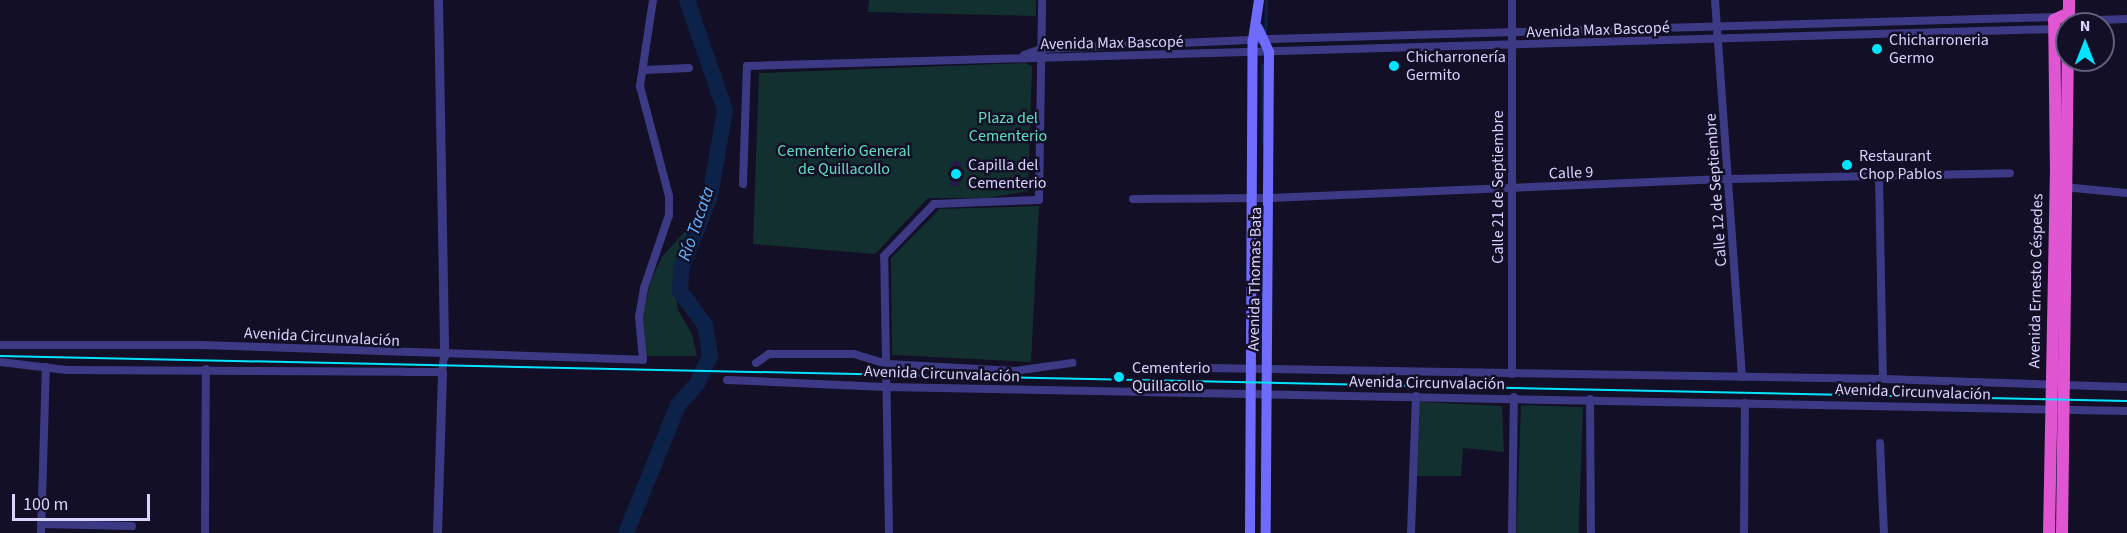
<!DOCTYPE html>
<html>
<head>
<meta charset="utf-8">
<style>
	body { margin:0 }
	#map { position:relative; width:2127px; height:533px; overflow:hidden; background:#130f26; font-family:"Source Sans 3",sans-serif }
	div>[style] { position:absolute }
	.green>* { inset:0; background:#12302f; transform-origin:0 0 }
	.stream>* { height:3px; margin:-1.5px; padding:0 1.5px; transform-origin:1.5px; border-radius:1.5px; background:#0c2248 }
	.river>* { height:16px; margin:-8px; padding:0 8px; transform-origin:8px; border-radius:8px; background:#0c2248 }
	.building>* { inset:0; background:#241b47; transform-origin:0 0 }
	.minor>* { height:8px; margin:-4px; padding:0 4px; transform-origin:4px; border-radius:4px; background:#3d3a85 }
	.tertiary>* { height:9px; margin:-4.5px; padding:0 4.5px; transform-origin:4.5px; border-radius:4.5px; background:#3d3a85 }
	.secondary>* { height:10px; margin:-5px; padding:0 5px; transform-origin:5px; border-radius:5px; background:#6f6bff }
	.trunk>* { height:12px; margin:-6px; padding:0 6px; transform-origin:6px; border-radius:6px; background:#e055d1 }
	.tram>* { height:1.5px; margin:-0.75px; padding:0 0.75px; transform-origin:0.75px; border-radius:0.75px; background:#00e5ff }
	.dots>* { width:16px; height:16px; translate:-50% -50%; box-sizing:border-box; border:3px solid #130f26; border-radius:50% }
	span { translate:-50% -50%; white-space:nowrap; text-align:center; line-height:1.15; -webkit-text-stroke:5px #130f26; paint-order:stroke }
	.street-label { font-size:16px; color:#d9d4ff }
	.poi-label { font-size:16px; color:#d9d4ff }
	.left { translate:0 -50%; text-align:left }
	.park-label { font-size:16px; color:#5fe0c0 }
	.water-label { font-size:18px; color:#62b6ff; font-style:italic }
	.north { position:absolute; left:2055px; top:12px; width:60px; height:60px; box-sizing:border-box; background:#130f26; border:2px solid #625e7d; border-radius:50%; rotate:0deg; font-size:16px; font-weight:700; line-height:24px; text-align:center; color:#d9d4ff }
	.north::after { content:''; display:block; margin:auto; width:21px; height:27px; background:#00e5ff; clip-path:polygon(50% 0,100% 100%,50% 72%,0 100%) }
	.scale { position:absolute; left:12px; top:494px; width:138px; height:27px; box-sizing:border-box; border:3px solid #d9d4ff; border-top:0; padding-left:8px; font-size:18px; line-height:21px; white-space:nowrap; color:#d9d4ff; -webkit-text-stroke:4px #130f26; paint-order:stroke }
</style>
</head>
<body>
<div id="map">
	<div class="green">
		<div style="clip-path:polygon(869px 0,1036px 0,1036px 16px,868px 12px)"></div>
		<div style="clip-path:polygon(1025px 63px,1032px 66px,1028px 191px,987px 198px,928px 198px,875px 254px,753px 244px,759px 73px)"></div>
		<div style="clip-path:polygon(1039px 206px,1031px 362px,892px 355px,891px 258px,940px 209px)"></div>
		<div style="clip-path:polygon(689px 227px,673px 279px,678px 310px,692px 334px,697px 356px,646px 356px,643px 313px,651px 280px,662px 257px)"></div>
		<div style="clip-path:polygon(1420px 402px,1502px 406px,1504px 452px,1463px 448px,1461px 476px,1417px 476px)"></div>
		<div style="left:1521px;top:405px;width:62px;height:128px;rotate:2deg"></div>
	</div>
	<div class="stream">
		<div style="left:1265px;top:33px;width:33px;rotate:-88deg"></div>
		<div style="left:1262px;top:64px;width:79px;rotate:89.3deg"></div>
		<div style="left:1261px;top:355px;width:71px;rotate:-89.2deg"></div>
	</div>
	<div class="river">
		<div style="left:626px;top:533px;width:138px;rotate:-67.9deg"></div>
		<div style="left:678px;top:405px;width:28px;rotate:-48deg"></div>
		<div style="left:697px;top:384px;width:31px;rotate:-65deg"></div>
		<div style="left:710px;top:356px;width:31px;rotate:-99deg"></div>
		<div style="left:705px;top:325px;width:42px;rotate:-126.3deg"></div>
		<div style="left:680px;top:291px;width:22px;rotate:-87deg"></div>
		<div style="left:681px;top:269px;width:79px;rotate:-68.3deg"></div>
		<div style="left:710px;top:196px;width:87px;rotate:-80.1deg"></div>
		<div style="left:725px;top:110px;width:116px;rotate:-109.1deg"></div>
	</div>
	<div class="building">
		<div style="left:952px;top:161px;width:10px;height:25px;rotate:6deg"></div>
	</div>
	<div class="minor">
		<div style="left:1715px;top:0;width:378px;rotate:85.9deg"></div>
		<div style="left:2072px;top:21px;width:55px;rotate:-2.1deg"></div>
		<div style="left:1024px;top:55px;width:18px;rotate:-19deg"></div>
		<div style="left:1041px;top:49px;width:226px;rotate:-2.5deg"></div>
		<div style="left:1267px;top:39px;width:789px;rotate:-1.6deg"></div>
		<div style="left:644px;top:70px;width:45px;rotate:-2.5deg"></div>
		<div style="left:1879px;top:175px;width:204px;rotate:88.9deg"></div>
		<div style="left:743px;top:184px;width:118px;rotate:-88.1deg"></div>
		<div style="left:747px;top:66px;width:1310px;rotate:-1.62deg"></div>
		<div style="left:2063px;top:187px;width:64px;rotate:5.4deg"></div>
		<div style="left:1133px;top:199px;width:137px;rotate:-0.4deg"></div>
		<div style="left:1270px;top:198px;width:460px;rotate:-2.4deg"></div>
		<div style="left:1730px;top:179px;width:280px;rotate:-1.2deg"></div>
		<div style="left:0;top:345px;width:200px"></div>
		<div style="left:200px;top:345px;width:443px;rotate:1.9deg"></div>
		<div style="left:643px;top:360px;width:43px;rotate:-95.3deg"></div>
		<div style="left:639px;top:317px;width:29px;rotate:-80deg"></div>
		<div style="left:644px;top:288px;width:77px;rotate:-71.1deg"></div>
		<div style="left:669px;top:215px;width:19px;rotate:-90deg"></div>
		<div style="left:669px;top:196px;width:114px;rotate:-104.8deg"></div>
		<div style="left:640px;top:86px;width:87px;rotate:-81.4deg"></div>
		<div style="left:0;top:362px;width:67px;rotate:6.8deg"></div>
		<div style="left:67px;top:370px;width:339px;rotate:0.3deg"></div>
		<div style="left:406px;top:372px;width:36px"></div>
		<div style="left:442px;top:372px;width:16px;rotate:-83deg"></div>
		<div style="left:756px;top:363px;width:16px;rotate:-35deg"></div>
		<div style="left:769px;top:354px;width:85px"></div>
		<div style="left:854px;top:354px;width:34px;rotate:17deg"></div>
		<div style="left:887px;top:364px;width:127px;rotate:3.2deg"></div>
		<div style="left:1014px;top:371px;width:59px;rotate:-7.9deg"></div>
		<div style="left:1207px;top:368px;width:676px;rotate:0.93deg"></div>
		<div style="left:1883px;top:379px;width:244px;rotate:1.9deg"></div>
		<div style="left:1512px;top:374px;width:374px;rotate:-90deg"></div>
		<div style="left:727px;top:380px;width:158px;rotate:2.5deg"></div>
		<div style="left:885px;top:387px;width:1242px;rotate:1.11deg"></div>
		<div style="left:1590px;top:399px;width:134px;rotate:89.6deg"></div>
		<div style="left:1880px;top:443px;width:90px;rotate:87.5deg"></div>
		<div style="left:41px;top:524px;width:91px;rotate:1.3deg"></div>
		<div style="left:41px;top:533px;width:166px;rotate:-88.3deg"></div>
		<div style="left:205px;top:533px;width:164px;rotate:-89.7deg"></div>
		<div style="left:889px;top:533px;width:277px;rotate:-91deg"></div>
		<div style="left:884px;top:256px;width:72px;rotate:-46.1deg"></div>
		<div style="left:934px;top:204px;width:105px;rotate:-2.2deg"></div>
		<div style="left:1039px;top:200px;width:200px;rotate:-89.1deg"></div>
		<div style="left:1411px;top:533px;width:137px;rotate:-87.9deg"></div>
		<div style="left:1512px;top:533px;width:136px;rotate:-89.2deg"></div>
		<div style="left:1744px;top:533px;width:130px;rotate:-89.6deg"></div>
	</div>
	<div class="tertiary">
		<div style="left:438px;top:0;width:356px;rotate:89deg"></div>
		<div style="left:437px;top:533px;width:161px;rotate:-88.2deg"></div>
	</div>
	<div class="secondary">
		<div style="left:1258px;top:28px;width:26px;rotate:65deg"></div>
		<div style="left:1269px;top:52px;width:481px;rotate:90.4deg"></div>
		<div style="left:1250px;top:533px;width:493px;rotate:-89.7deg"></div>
		<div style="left:1253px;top:40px;width:40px;rotate:-81.5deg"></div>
	</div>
	<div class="trunk">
		<div style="left:2069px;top:16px;width:16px;rotate:-90deg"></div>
		<div style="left:2049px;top:533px;width:360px;rotate:-88.9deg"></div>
		<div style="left:2056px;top:173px;width:153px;rotate:-90.7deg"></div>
		<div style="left:2054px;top:20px;width:14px;rotate:-25deg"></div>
		<div style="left:2067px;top:14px;width:11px;rotate:63deg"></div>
		<div style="left:2062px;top:533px;width:473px;rotate:-89.3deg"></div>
	</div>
	<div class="tram">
		<div style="left:0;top:356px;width:2127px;rotate:1.21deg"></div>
	</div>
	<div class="dots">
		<div style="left:1877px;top:49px;background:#00e5ff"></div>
		<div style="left:1394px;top:66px;background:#00e5ff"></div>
		<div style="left:1847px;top:165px;background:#00e5ff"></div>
		<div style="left:956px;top:174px;background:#00e5ff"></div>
		<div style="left:1119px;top:377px;background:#00e5ff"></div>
	</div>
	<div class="street-label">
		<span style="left:1598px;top:30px;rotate:-2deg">Avenida Max Bascopé</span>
		<span style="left:1112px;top:43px;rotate:-1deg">Avenida Max Bascopé</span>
		<span style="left:1571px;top:173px;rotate:-2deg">Calle 9</span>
		<span style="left:1498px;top:187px;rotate:-90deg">Calle 21 de Septiembre</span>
		<span style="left:1716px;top:190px;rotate:-94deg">Calle 12 de Septiembre</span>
		<span style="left:1255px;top:279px;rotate:-89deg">Avenida Thomas Bata</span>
		<span style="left:2036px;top:281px;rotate:-89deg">Avenida Ernesto Céspedes</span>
		<span style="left:322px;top:337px;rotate:3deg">Avenida Circunvalación</span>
		<span style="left:942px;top:374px;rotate:2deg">Avenida Circunvalación</span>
		<span style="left:1427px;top:383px;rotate:1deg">Avenida Circunvalación</span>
		<span style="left:1913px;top:392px;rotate:2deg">Avenida Circunvalación</span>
	</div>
	<div class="poi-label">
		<span class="left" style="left:1889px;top:49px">Chicharroneria<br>Germo</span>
		<span class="left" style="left:1406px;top:66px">Chicharronería<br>Germito</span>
		<span class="left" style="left:1859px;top:165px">Restaurant<br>Chop Pablos</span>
		<span class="left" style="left:968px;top:174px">Capilla del<br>Cementerio</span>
		<span class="left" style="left:1132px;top:377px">Cementerio<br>Quillacollo</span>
	</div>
	<div class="park-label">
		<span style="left:1008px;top:127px">Plaza del<br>Cementerio</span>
		<span style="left:844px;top:160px">Cementerio General<br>de Quillacollo</span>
	</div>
	<div class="water-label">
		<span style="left:697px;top:224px;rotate:-71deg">Río Tacata</span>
	</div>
	<div class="north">N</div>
	<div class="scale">100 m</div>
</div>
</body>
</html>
